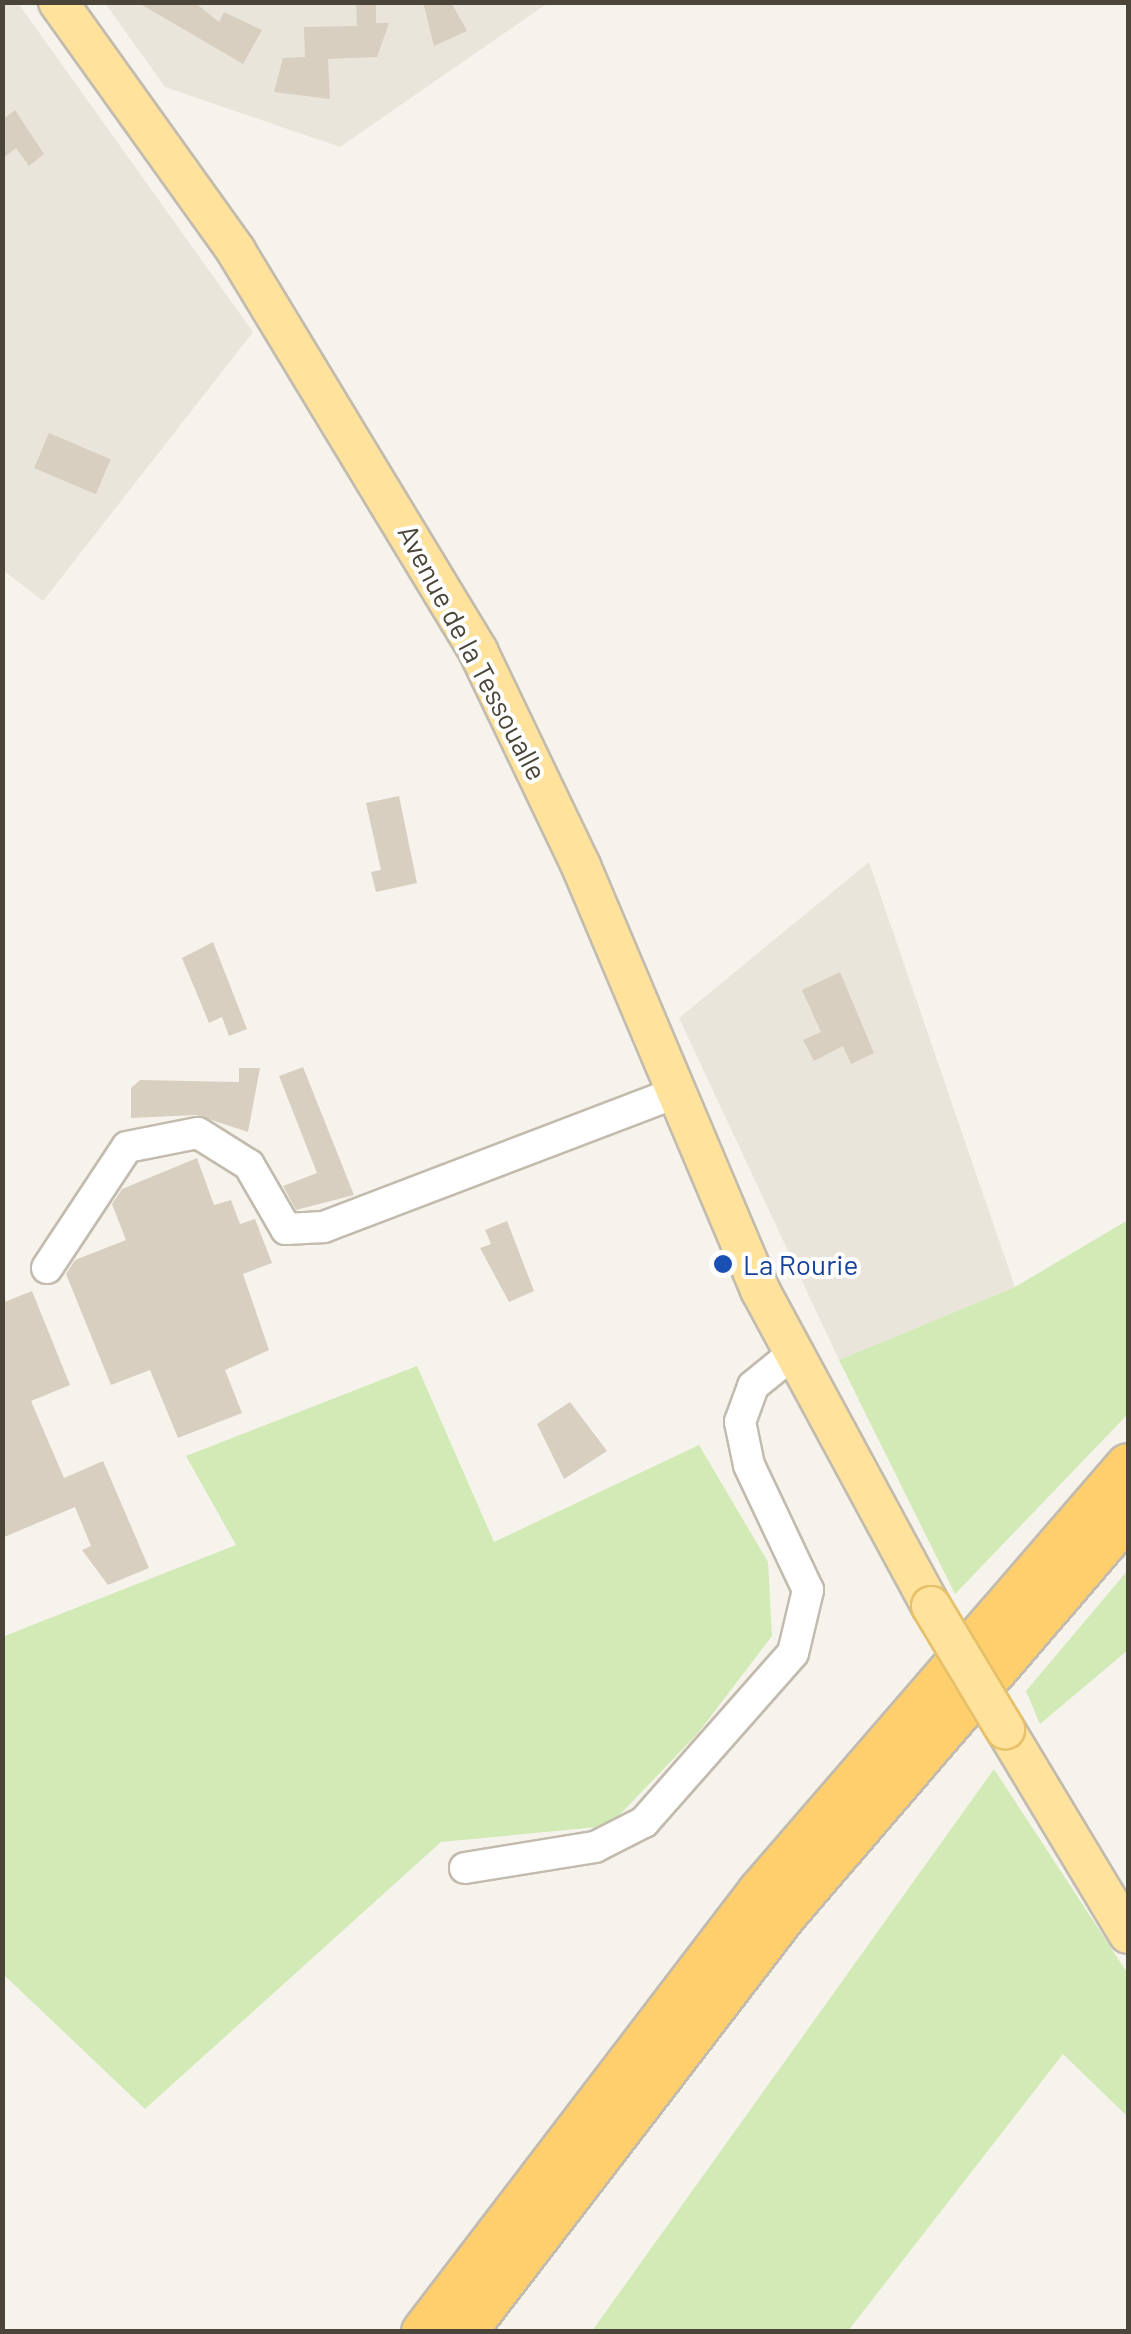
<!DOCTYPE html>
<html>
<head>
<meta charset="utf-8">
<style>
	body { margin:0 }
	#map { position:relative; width:1131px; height:2334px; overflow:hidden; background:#f6f3ec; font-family:Barlow,sans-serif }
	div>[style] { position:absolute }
	.residential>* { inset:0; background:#eae5da }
	.green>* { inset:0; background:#d2eab5 }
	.building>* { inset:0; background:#d8cfc1; transform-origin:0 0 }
	.roads { filter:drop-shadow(2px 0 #c2bbae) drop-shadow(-2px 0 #c2bbae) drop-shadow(0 2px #c2bbae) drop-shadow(0 -2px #c2bbae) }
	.minor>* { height:30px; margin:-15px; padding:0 15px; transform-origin:15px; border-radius:15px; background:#fff }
	.major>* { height:38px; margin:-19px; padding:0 19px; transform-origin:19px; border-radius:19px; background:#ffe39c }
	.highway>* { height:42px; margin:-21px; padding:0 21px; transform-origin:21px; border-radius:21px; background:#ffcf6e }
	.bridges { filter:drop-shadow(2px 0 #e6c16a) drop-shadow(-2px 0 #e6c16a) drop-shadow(0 2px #e6c16a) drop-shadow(0 -2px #e6c16a) }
	.major-bridge>* { height:38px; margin:-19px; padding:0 19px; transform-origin:19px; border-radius:19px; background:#ffe39c }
	.dots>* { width:28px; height:28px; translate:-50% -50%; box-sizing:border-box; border:5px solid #fff; border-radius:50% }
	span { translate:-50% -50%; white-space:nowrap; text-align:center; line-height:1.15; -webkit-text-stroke:8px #fff; paint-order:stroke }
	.street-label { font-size:28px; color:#4b4439 }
	.transit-label { font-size:28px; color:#164399 }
	.left { translate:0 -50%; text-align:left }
	.frame { position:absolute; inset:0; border:5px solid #4b4439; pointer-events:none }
</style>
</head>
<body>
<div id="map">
	<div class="residential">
		<div style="clip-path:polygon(2px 3px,18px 3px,253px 332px,43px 601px,3px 570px)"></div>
		<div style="clip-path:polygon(105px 3px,548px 3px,340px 147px,165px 87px)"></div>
		<div style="clip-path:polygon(869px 862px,1015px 1287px,839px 1360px,679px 1018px)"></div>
	</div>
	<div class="green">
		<div style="clip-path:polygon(1128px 1220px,1128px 1414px,955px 1594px,839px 1360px,1015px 1287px)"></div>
		<div style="clip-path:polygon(417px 1366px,494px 1542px,699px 1445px,768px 1562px,772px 1636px,698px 1733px,609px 1826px,441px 1842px,145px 2109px,3px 1974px,2px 1637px,236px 1545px,186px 1456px)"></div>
		<div style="clip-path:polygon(1128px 1570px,1128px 1650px,1040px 1724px,1026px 1691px)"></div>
		<div style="clip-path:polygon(994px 1769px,1128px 1974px,1128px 2117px,1063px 2054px,848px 2331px,592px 2331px)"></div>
	</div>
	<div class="building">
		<div style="clip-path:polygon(137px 2px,194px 2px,219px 22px,224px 12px,262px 30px,243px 64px)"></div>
		<div style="clip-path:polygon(356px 2px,376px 2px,376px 23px,389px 23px,377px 57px,328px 59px,330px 99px,274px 92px,283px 58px,305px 57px,304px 27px,357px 26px)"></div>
		<div style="clip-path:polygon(423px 2px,451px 2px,467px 31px,434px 46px)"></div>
		<div style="clip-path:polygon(15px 110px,44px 154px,29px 166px,16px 148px,2px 159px,2px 120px)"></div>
		<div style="left:49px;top:433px;width:67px;height:38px;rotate:23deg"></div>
		<div style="clip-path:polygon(399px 796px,417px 883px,376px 892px,371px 872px,381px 870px,366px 803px)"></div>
		<div style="clip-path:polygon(213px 942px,247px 1029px,229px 1036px,222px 1017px,209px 1023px,182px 958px)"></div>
		<div style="clip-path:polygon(840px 972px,874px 1053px,851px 1064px,843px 1046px,814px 1061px,803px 1040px,821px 1032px,802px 990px)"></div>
		<div style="clip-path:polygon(303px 1067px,354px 1195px,296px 1210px,283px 1186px,317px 1173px,279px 1076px)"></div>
		<div style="clip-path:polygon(239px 1068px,260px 1068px,248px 1132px,196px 1115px,131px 1118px,131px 1088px,140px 1080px,239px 1082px)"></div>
		<div style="clip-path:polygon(197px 1158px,214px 1205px,231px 1200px,240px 1224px,255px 1219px,272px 1263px,243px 1274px,269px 1350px,225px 1370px,242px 1413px,178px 1438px,150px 1370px,111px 1385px,66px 1274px,75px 1260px,126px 1240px,112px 1204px,122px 1189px)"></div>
		<div style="clip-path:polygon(507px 1221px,534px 1291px,509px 1302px,480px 1248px,491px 1244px,485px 1230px)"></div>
		<div style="clip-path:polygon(32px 1291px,70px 1385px,31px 1401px,64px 1478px,103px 1461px,149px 1568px,108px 1585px,82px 1550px,91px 1546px,75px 1507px,2px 1538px,2px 1303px)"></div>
		<div style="clip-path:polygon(570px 1402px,607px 1451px,564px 1479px,537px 1424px)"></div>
	</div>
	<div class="roads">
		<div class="minor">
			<div style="left:47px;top:1268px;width:145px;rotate:-56.5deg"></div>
			<div style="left:127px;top:1147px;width:72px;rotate:-11.2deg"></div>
			<div style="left:198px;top:1133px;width:60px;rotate:32.1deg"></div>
			<div style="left:249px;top:1165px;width:74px;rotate:60deg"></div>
			<div style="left:286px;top:1229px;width:38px;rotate:-3deg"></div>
			<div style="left:324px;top:1227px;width:375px;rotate:-20.9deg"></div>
			<div style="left:465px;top:1868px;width:132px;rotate:-9.2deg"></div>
			<div style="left:595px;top:1847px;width:55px;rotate:-27deg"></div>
			<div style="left:644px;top:1822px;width:225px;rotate:-48.6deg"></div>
			<div style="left:793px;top:1653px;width:65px;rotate:-76.6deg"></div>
			<div style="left:808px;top:1590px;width:138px;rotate:-115.3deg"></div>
			<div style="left:749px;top:1465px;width:44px;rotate:-101.8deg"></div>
			<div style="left:740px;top:1422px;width:38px;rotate:-70deg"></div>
			<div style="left:753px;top:1386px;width:49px;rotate:-39.2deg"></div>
		</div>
		<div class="major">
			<div style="left:58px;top:2px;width:306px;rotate:54.4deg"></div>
			<div style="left:236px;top:251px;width:468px;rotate:58.8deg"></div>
			<div style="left:478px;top:651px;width:238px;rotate:64.4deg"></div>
			<div style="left:581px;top:866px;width:460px;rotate:67.1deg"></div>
			<div style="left:760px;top:1290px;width:359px;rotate:61.6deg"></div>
			<div style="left:1005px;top:1729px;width:239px;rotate:59deg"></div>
		</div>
		<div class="highway">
			<div style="left:423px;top:2332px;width:554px;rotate:-52.63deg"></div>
			<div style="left:759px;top:1892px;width:564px;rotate:-49.17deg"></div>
			<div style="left:465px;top:2332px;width:526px;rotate:-52.5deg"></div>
			<div style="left:785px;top:1915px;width:526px;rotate:-49.32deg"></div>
		</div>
	</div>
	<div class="bridges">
		<div class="major-bridge">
			<div style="left:931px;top:1606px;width:144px;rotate:59deg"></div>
		</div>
	</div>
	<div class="dots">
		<div style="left:723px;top:1264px;background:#1a4fb4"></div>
	</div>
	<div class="street-label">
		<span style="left:473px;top:652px;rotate:62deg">Avenue de la Tessoualle</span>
	</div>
	<div class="transit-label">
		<span class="left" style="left:743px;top:1264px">La Rourie</span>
	</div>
	<div class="frame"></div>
</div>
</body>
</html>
